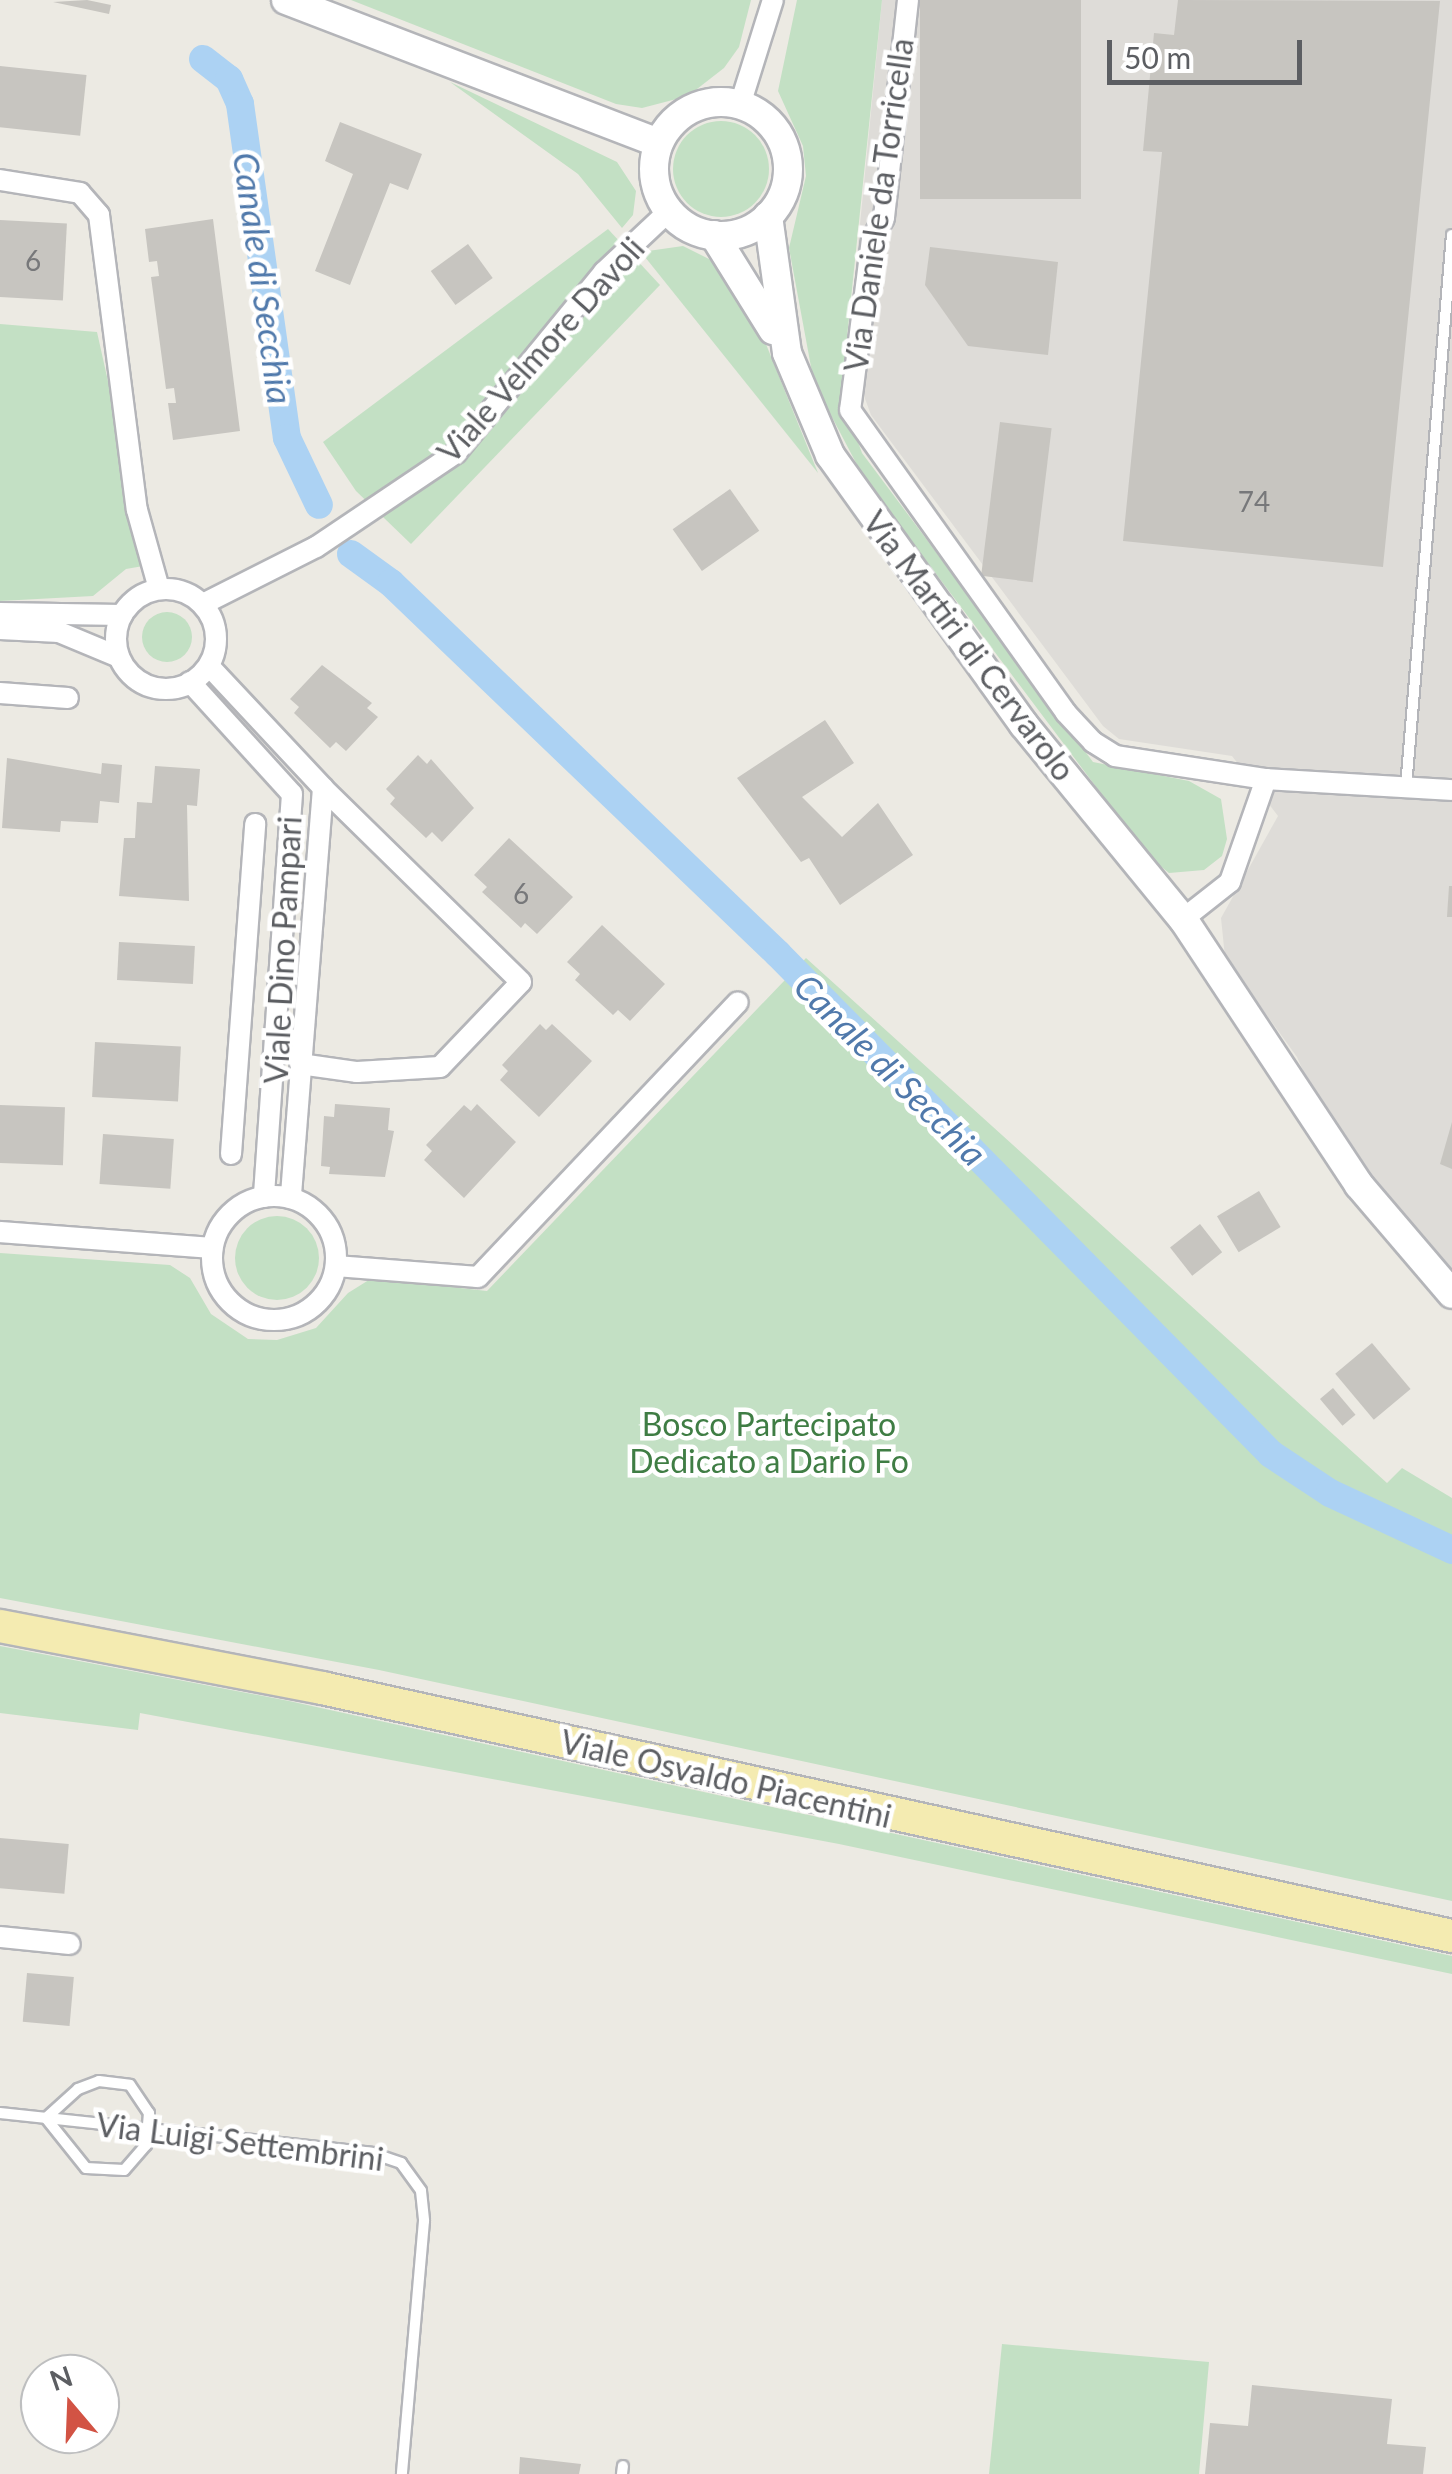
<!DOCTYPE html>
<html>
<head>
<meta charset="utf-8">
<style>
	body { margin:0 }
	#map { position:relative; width:1452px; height:2474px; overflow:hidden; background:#eceae3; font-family:Lato,sans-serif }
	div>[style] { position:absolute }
	.industrial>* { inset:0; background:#dedcd8 }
	.green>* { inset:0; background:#c3e0c4 }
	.round { border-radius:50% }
	.canal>* { height:28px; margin:-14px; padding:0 14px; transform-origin:14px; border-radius:14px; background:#acd2f3 }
	.building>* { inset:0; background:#c7c5c0; transform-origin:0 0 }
	.roads { filter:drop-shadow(2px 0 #b4b5b9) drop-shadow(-2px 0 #b4b5b9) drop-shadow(0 2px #b4b5b9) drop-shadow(0 -2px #b4b5b9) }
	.service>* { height:10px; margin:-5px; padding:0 5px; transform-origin:5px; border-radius:5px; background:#fff }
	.minor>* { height:20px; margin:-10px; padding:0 10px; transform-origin:10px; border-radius:10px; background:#fff }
	.minor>.ring { margin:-10px; padding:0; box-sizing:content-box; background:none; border:20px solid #fff; border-radius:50% }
	.secondary>* { height:28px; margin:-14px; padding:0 14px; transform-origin:14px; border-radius:14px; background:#fff }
	.secondary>.ring { margin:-14px; padding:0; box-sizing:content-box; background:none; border:28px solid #fff; border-radius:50% }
	.primary>* { height:32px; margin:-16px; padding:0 16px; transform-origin:16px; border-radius:16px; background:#f4ebb1 }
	span { translate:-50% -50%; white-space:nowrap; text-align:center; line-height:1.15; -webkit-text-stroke:9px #fff; paint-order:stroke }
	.number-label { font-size:28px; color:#77787a }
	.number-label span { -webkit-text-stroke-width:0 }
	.street-label { font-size:32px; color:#5c5e62 }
	.park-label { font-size:32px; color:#3f7d44 }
	.water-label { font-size:35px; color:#5079ab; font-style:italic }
	.north { position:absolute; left:20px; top:2354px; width:100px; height:100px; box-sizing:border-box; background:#fff; border:2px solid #bebfc0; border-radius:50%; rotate:341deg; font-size:28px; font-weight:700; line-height:40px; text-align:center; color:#5c5e62 }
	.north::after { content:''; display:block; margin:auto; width:35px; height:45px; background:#d25344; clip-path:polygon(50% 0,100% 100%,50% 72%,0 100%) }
	.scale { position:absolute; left:1107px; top:40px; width:195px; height:45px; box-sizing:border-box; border:5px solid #5c5e62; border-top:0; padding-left:12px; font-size:30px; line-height:35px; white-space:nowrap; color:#5c5e62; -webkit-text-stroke:8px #fff; paint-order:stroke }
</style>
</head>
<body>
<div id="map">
	<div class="industrial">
		<div style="clip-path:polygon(882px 0,1452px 0,1452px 1272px,1353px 1156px,1318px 1104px,1297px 1057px,1225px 957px,1221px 918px,1278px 816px,1232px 756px,1119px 739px,1103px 726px,871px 415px,860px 385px,845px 377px)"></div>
	</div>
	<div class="green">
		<div style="clip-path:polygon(351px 0,751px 0,739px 47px,724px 68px,688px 96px,642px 108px,616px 104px)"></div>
		<div style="clip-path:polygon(797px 0,882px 0,841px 395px,862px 453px,1093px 762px,1189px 781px,1221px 799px,1227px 839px,1222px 856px,1204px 870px,1169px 873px,1148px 856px,864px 478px,814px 383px,789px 248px,806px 176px,803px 146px,778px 91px)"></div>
		<div style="clip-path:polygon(450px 82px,617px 162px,636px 191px,633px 215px,622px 228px,578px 174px)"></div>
		<div class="round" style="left:673px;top:121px;width:96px;height:96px"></div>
		<div style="clip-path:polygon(608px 229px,660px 285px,411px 544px,356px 491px,323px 442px)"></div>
		<div style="clip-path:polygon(683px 246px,723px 266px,747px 297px,818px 473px,641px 252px)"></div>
		<div style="clip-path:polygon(0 324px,97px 332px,149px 565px,126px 569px,93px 596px,0 601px)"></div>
		<div class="round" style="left:142px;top:612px;width:50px;height:50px"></div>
		<div style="clip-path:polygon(806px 958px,1387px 1483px,1402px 1468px,1452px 1498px,1452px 1901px,379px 1670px,0 1598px,0 1253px,170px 1265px,190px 1278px,211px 1314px,248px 1339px,277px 1340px,316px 1328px,348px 1293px,372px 1278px,487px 1291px)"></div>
		<div class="round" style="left:235px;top:1216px;width:84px;height:84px"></div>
		<div style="clip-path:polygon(0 1646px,289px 1701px,1452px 1956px,1452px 1974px,839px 1844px,140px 1713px,138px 1730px,0 1713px)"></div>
		<div style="clip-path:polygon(1002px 2344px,1209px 2362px,1199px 2474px,989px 2474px)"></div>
	</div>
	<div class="canal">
		<div style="left:203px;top:59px;width:33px;rotate:38deg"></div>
		<div style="left:229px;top:79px;width:27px;rotate:66deg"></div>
		<div style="left:240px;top:104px;width:337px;rotate:82deg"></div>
		<div style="left:287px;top:438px;width:74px;rotate:64.5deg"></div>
		<div style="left:351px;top:554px;width:49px;rotate:35.9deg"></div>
		<div style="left:391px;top:583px;width:536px;rotate:43.79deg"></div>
		<div style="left:778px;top:954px;width:702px;rotate:45.4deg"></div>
		<div style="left:1271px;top:1454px;width:71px;rotate:33.5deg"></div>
		<div style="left:1330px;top:1493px;width:135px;rotate:25deg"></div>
	</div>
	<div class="building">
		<div style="clip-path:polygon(87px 0,111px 5px,109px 14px,53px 2px)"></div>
		<div style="left:920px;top:0;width:161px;height:199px"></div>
		<div style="clip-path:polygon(1178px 0,1440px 1px,1383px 567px,1123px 541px,1162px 152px,1143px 151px,1154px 33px,1174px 35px)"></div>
		<div style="left:0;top:66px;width:87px;height:61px;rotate:6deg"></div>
		<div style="clip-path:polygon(340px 122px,422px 154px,408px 190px,390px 183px,350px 285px,315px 271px,353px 174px,325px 161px)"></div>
		<div style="clip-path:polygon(213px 219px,240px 431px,173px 440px,168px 403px,176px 403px,174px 388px,166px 389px,151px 277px,159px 276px,157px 261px,149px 262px,145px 229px)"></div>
		<div style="left:0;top:220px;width:67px;height:77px;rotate:3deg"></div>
		<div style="left:468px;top:244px;width:42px;height:46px;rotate:54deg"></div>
		<div style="clip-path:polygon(930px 247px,1058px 262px,1048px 355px,968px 346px,925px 285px)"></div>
		<div style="left:1000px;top:422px;width:52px;height:155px;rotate:7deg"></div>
		<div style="left:730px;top:489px;width:51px;height:70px;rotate:55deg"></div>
		<div style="clip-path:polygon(322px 665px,372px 703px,367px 708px,378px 717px,346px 751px,336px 742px,330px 748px,294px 713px,299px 707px,290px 699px)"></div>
		<div style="clip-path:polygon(825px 720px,854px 763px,802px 797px,842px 837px,878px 803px,913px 855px,840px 905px,809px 858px,801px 862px,737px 778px)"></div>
		<div style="clip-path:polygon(418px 755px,427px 764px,431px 759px,474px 808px,442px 842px,432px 832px,426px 838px,390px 804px,395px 798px,386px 789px)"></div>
		<div style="clip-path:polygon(7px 758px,101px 774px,102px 763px,122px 765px,119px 803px,100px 801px,98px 823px,61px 821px,60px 832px,2px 828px)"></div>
		<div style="clip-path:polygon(155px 766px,200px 769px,197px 806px,187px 805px,189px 901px,119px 896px,124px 838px,135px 838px,137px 802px,152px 803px)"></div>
		<div style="clip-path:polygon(509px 838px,573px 897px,537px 934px,525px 923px,521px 928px,482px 892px,487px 887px,474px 875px)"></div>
		<div style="clip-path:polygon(1449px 886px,1452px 886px,1452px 917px,1447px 917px)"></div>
		<div style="clip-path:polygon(602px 925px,665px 984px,630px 1021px,618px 1010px,613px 1015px,575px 980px,580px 974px,567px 962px)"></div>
		<div style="left:119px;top:942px;width:76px;height:38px;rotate:3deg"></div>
		<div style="clip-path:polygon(540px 1024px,546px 1030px,552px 1024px,592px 1061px,539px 1117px,500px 1080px,508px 1071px,502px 1065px)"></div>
		<div style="left:95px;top:1042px;width:86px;height:55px;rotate:3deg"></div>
		<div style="clip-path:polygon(335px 1104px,390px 1108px,388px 1130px,394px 1131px,385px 1177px,329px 1174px,330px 1167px,321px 1166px,324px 1116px,334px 1117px)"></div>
		<div style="clip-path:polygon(477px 1104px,516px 1142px,464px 1198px,424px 1160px,432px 1151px,426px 1145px,464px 1105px,471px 1111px)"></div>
		<div style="left:0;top:1105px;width:65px;height:58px;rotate:2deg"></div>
		<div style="clip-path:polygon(1452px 1122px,1452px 1169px,1440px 1164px)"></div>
		<div style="left:103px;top:1134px;width:71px;height:50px;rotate:4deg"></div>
		<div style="left:1259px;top:1191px;width:42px;height:49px;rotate:59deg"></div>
		<div style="left:1200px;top:1224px;width:36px;height:38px;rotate:52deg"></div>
		<div style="left:1372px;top:1343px;width:60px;height:48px;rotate:50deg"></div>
		<div style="left:1333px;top:1388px;width:35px;height:17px;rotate:50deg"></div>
		<div style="left:0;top:1838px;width:69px;height:50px;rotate:5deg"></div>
		<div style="left:27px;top:1973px;width:47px;height:49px;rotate:5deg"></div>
		<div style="clip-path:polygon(1252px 2385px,1392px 2399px,1387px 2444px,1426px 2447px,1423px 2474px,1205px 2474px,1210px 2423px,1248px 2426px)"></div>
		<div style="clip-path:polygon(520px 2457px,581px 2464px,579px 2474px,519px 2474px)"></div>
	</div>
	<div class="roads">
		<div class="service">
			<div style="left:1406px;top:787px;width:554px;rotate:-85.24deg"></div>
			<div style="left:99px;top:2081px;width:31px;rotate:7deg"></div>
			<div style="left:130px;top:2085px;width:34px;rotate:56deg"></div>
			<div style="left:149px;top:2113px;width:32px;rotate:95deg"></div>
			<div style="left:146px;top:2145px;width:33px;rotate:131deg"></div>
			<div style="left:124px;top:2170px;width:38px;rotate:-177deg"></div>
			<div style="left:86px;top:2168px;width:64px;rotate:-128.7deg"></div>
			<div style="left:46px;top:2118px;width:43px;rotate:-42.2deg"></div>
			<div style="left:78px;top:2089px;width:22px;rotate:-21deg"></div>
			<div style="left:0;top:2113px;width:374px;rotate:6.1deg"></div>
			<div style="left:372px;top:2153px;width:31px;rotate:19deg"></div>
			<div style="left:401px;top:2163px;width:34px;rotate:54deg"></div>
			<div style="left:421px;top:2191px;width:30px;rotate:84deg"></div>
			<div style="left:424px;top:2221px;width:254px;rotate:95deg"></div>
			<div style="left:622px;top:2474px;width:8px;rotate:-83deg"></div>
		</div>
		<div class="minor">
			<div style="left:908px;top:0;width:219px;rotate:96.3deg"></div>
			<div style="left:884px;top:218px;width:24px;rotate:120deg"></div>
			<div style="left:872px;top:239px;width:172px;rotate:97.3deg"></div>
			<div style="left:850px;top:410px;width:372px;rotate:54.5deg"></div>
			<div style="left:1066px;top:713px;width:40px;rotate:47deg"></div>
			<div style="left:1093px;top:742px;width:26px;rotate:32deg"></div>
			<div style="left:1115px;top:756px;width:153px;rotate:8.7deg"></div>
			<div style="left:1266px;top:779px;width:109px;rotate:109.3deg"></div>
			<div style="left:1230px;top:882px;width:60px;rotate:141.8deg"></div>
			<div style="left:740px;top:105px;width:110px;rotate:-72.6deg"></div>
			<div style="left:0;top:180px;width:81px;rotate:9.2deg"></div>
			<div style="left:80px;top:193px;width:29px;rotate:49deg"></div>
			<div style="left:99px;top:215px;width:297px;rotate:82.7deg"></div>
			<div style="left:137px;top:510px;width:82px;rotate:74.4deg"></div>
			<div class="ring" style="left:116px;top:589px;width:80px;height:80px"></div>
			<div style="left:203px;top:604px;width:127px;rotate:-26.8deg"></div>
			<div style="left:316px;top:547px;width:169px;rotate:-33.9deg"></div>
			<div style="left:456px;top:453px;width:234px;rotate:-50.7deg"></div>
			<div style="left:604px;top:272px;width:89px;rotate:-43.2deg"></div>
			<div style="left:0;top:613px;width:122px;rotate:0.9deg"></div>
			<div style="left:0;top:629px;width:59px;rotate:2.9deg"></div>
			<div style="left:59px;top:632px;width:65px;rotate:22.6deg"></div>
			<div style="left:209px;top:666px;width:167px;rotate:46.9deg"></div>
			<div style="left:323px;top:788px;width:411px;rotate:94.5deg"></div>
			<div style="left:190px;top:682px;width:151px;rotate:47.7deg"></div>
			<div style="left:292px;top:794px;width:404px;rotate:94deg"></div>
			<div style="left:0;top:693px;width:68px;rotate:4.2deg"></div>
			<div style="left:1266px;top:779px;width:186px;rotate:3.4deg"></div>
			<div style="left:300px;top:1064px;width:58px;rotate:8deg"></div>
			<div style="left:357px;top:1072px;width:83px;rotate:-3.4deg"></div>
			<div style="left:440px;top:1067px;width:117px;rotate:-46.4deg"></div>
			<div style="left:521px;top:982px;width:277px;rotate:-135.6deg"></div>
			<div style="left:231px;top:1154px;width:331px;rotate:-85.8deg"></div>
			<div class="ring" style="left:212px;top:1196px;width:104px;height:104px"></div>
			<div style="left:0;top:1232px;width:213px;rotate:4.3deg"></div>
			<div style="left:336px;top:1266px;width:142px;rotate:4.4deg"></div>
			<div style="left:478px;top:1277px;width:378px;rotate:-46.6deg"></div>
			<div style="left:0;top:1937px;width:70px;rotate:5.7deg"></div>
		</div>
		<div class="secondary">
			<div style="left:286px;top:0;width:399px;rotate:21deg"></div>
			<div class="ring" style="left:654px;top:102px;width:106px;height:106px"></div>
			<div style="left:768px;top:216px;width:138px;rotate:82.1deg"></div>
			<div style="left:787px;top:353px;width:111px;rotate:67.1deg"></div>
			<div style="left:830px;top:455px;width:332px;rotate:54.3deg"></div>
			<div style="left:1024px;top:725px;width:251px;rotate:50.7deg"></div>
			<div style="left:1183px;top:919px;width:319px;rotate:56.5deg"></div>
			<div style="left:1359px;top:1185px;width:143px;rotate:49.5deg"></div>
			<div style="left:714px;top:235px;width:112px;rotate:58.2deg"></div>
		</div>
		<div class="primary">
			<div style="left:0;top:1626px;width:328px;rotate:10.9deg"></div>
			<div style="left:322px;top:1688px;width:1157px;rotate:12.38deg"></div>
		</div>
	</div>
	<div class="number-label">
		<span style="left:33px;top:260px">6</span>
		<span style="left:1254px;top:501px">74</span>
		<span style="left:521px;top:893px">6</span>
	</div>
	<div class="street-label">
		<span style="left:879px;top:205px;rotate:-82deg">Via Daniele da Torricella</span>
		<span style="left:541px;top:350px;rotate:-48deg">Viale Velmore Davoli</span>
		<span style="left:969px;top:646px;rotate:53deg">Via Martiri di Cervarolo</span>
		<span style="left:283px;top:950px;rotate:-87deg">Viale Dino Pampari</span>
		<span style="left:726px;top:1779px;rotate:13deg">Viale Osvaldo Piacentini</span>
		<span style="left:240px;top:2142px;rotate:7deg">Via Luigi Settembrini</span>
	</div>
	<div class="park-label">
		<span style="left:769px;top:1443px">Bosco Partecipato<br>Dedicato a Dario Fo</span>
	</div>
	<div class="water-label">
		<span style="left:264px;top:278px;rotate:82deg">Canale di Secchia</span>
		<span style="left:891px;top:1069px;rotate:45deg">Canale di Secchia</span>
	</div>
	<div class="north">N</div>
	<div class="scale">50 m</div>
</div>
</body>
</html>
